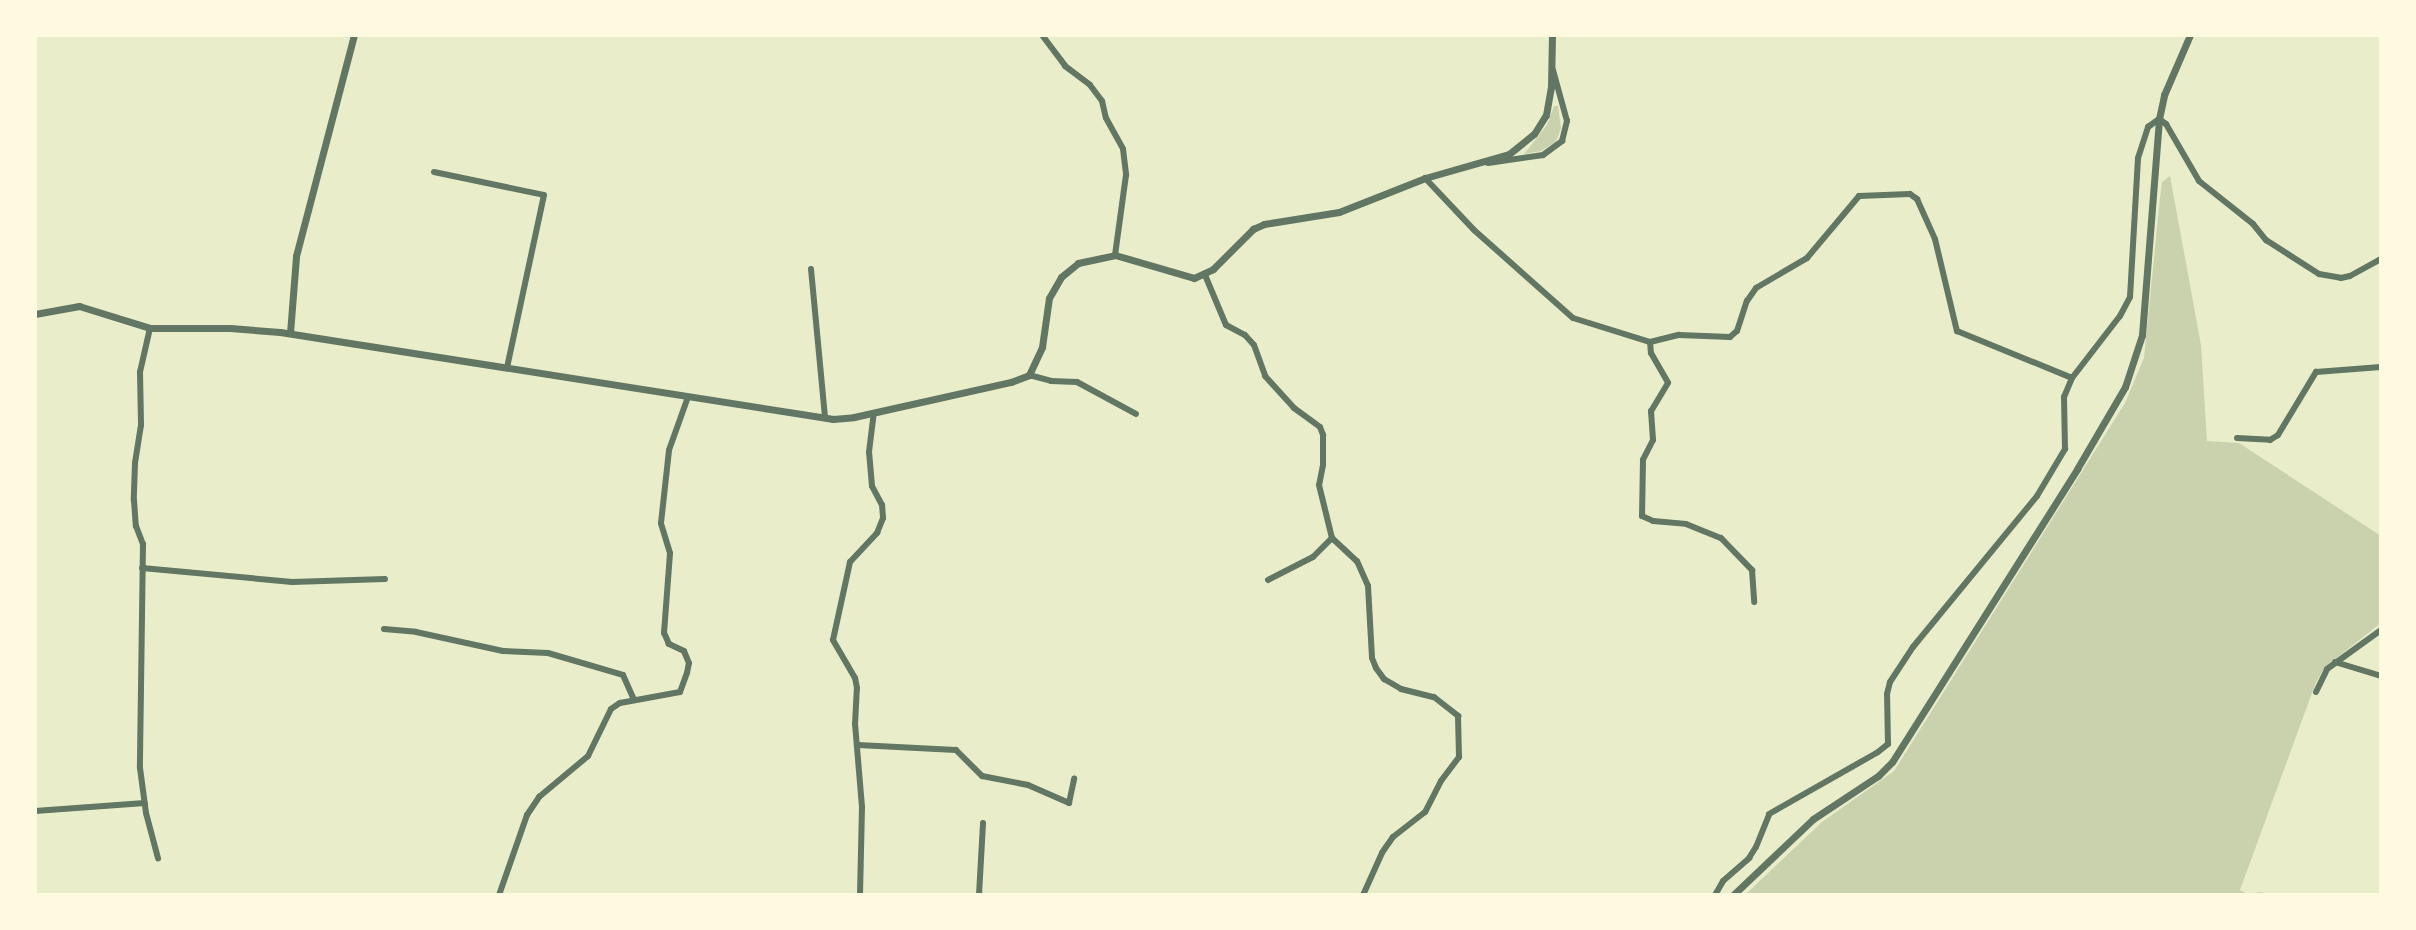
<!DOCTYPE html>
<html>
<head>
<meta charset="utf-8">
<style>
	body { margin:0 }
	#map { position:relative; width:2416px; height:930px; overflow:hidden; background:#e9edc9; font-family:Cabin,sans-serif }
	div>[style] { position:absolute }
	.green>* { inset:0; background:#cad2ad }
	.minor>* { height:6px; margin:-3px; padding:0 3px; transform-origin:3px; border-radius:3px; background:#617663 }
	.tertiary>* { height:7px; margin:-3.5px; padding:0 3.5px; transform-origin:3.5px; border-radius:3.5px; background:#617663 }
	span { translate:-50% -50%; white-space:nowrap; text-align:center; line-height:1.15; -webkit-text-stroke:7px #fefae0; paint-order:stroke }
	.frame { position:absolute; inset:0; border:37px solid #fefae0; pointer-events:none }
</style>
</head>
<body>
<div id="map">
	<div class="green">
		<div style="clip-path:polygon(1554px 106px,1558px 106px,1561px 128px,1556px 142px,1541px 151px,1524px 154px,1547px 125px)"></div>
		<div style="clip-path:polygon(2170px 176px,2201px 345px,2207px 441px,2239px 443px,2381px 536px,2381px 623px,2325px 667px,2316px 682px,2240px 890px,2248px 894px,2260px 892px,2277px 895px,1745px 895px,1822px 822px,1894px 771px,2125px 403px,2144px 358px,2160px 198px,2162px 182px)"></div>
	</div>
	<div class="minor">
		<div style="left:1042px;top:35px;width:39px;rotate:53deg"></div>
		<div style="left:1065px;top:66px;width:31px;rotate:37deg"></div>
		<div style="left:1090px;top:85px;width:20px;rotate:53deg"></div>
		<div style="left:1102px;top:101px;width:17px;rotate:77deg"></div>
		<div style="left:1106px;top:118px;width:35px;rotate:61deg"></div>
		<div style="left:1123px;top:149px;width:26px;rotate:83deg"></div>
		<div style="left:1126px;top:175px;width:81px;rotate:97.8deg"></div>
		<div style="left:1488px;top:163px;width:56px;rotate:-8.3deg"></div>
		<div style="left:1543px;top:155px;width:24px;rotate:-36deg"></div>
		<div style="left:1562px;top:141px;width:21px;rotate:-76deg"></div>
		<div style="left:1567px;top:121px;width:53px;rotate:-105.4deg"></div>
		<div style="left:434px;top:172px;width:112px;rotate:11.8deg"></div>
		<div style="left:544px;top:195px;width:177px;rotate:102.1deg"></div>
		<div style="left:1425px;top:178px;width:71px;rotate:46.7deg"></div>
		<div style="left:1474px;top:230px;width:132px;rotate:41.6deg"></div>
		<div style="left:1573px;top:318px;width:81px;rotate:17.3deg"></div>
		<div style="left:1650px;top:342px;width:30px;rotate:-14deg"></div>
		<div style="left:1679px;top:335px;width:51px;rotate:2.2deg"></div>
		<div style="left:1730px;top:337px;width:9px;rotate:-41deg"></div>
		<div style="left:1737px;top:331px;width:32px;rotate:-72deg"></div>
		<div style="left:1747px;top:301px;width:16px;rotate:-55deg"></div>
		<div style="left:1756px;top:288px;width:59px;rotate:-30.5deg"></div>
		<div style="left:1807px;top:258px;width:81px;rotate:-50deg"></div>
		<div style="left:1859px;top:196px;width:51px;rotate:-2.2deg"></div>
		<div style="left:1910px;top:194px;width:9px;rotate:36deg"></div>
		<div style="left:1917px;top:199px;width:44px;rotate:65.8deg"></div>
		<div style="left:1935px;top:239px;width:95px;rotate:76.6deg"></div>
		<div style="left:1957px;top:331px;width:124px;rotate:22.2deg"></div>
		<div style="left:811px;top:269px;width:150px;rotate:84.6deg"></div>
		<div style="left:1205px;top:275px;width:54px;rotate:67.2deg"></div>
		<div style="left:1226px;top:325px;width:21px;rotate:28deg"></div>
		<div style="left:1245px;top:335px;width:13px;rotate:48deg"></div>
		<div style="left:1254px;top:345px;width:33px;rotate:70deg"></div>
		<div style="left:1265px;top:376px;width:43px;rotate:47.8deg"></div>
		<div style="left:1294px;top:408px;width:32px;rotate:36deg"></div>
		<div style="left:1320px;top:427px;width:9px;rotate:69deg"></div>
		<div style="left:1323px;top:435px;width:30px;rotate:90deg"></div>
		<div style="left:1323px;top:465px;width:20px;rotate:101deg"></div>
		<div style="left:1319px;top:485px;width:55px;rotate:76.2deg"></div>
		<div style="left:1332px;top:538px;width:34px;rotate:43deg"></div>
		<div style="left:1357px;top:561px;width:27px;rotate:66deg"></div>
		<div style="left:1368px;top:586px;width:72px;rotate:86.8deg"></div>
		<div style="left:1372px;top:658px;width:11px;rotate:68deg"></div>
		<div style="left:1376px;top:668px;width:14px;rotate:54deg"></div>
		<div style="left:1384px;top:679px;width:20px;rotate:30deg"></div>
		<div style="left:1401px;top:689px;width:34px;rotate:14deg"></div>
		<div style="left:1434px;top:697px;width:31px;rotate:38deg"></div>
		<div style="left:1458px;top:716px;width:41px;rotate:88.6deg"></div>
		<div style="left:1459px;top:757px;width:30px;rotate:127deg"></div>
		<div style="left:1441px;top:781px;width:35px;rotate:117deg"></div>
		<div style="left:1425px;top:812px;width:41px;rotate:142deg"></div>
		<div style="left:1393px;top:837px;width:19px;rotate:125deg"></div>
		<div style="left:1382px;top:853px;width:46px;rotate:114.3deg"></div>
		<div style="left:150px;top:328px;width:45px;rotate:102.8deg"></div>
		<div style="left:140px;top:372px;width:53px;rotate:88.9deg"></div>
		<div style="left:141px;top:425px;width:38px;rotate:99deg"></div>
		<div style="left:135px;top:463px;width:37px;rotate:92deg"></div>
		<div style="left:134px;top:500px;width:26px;rotate:86deg"></div>
		<div style="left:136px;top:526px;width:19px;rotate:69deg"></div>
		<div style="left:143px;top:544px;width:224px;rotate:90.8deg"></div>
		<div style="left:140px;top:768px;width:45px;rotate:82.4deg"></div>
		<div style="left:146px;top:813px;width:47px;rotate:75.1deg"></div>
		<div style="left:1650px;top:342px;width:11px;rotate:85deg"></div>
		<div style="left:1651px;top:353px;width:34px;rotate:60deg"></div>
		<div style="left:1668px;top:383px;width:33px;rotate:121deg"></div>
		<div style="left:1651px;top:411px;width:29px;rotate:86deg"></div>
		<div style="left:1653px;top:440px;width:22px;rotate:117deg"></div>
		<div style="left:1643px;top:460px;width:56px;rotate:91deg"></div>
		<div style="left:1642px;top:516px;width:12px;rotate:24deg"></div>
		<div style="left:1653px;top:521px;width:33px;rotate:5deg"></div>
		<div style="left:1686px;top:524px;width:38px;rotate:22deg"></div>
		<div style="left:1721px;top:538px;width:45px;rotate:45.9deg"></div>
		<div style="left:1752px;top:570px;width:32px;rotate:86deg"></div>
		<div style="left:1029px;top:375px;width:23px;rotate:15deg"></div>
		<div style="left:1051px;top:381px;width:26px;rotate:2deg"></div>
		<div style="left:1077px;top:382px;width:67px;rotate:28.5deg"></div>
		<div style="left:2237px;top:438px;width:33px;rotate:3deg"></div>
		<div style="left:2270px;top:440px;width:9px;rotate:-32deg"></div>
		<div style="left:2278px;top:435px;width:74px;rotate:-58.9deg"></div>
		<div style="left:2316px;top:372px;width:65px;rotate:-4.4deg"></div>
		<div style="left:142px;top:568px;width:151px;rotate:5.3deg"></div>
		<div style="left:292px;top:582px;width:93px;rotate:-1.8deg"></div>
		<div style="left:1268px;top:580px;width:51px;rotate:-27.1deg"></div>
		<div style="left:1313px;top:557px;width:27px;rotate:-45deg"></div>
		<div style="left:384px;top:629px;width:32px;rotate:5deg"></div>
		<div style="left:416px;top:632px;width:89px;rotate:12.3deg"></div>
		<div style="left:503px;top:651px;width:45px;rotate:2.5deg"></div>
		<div style="left:548px;top:653px;width:78px;rotate:16.3deg"></div>
		<div style="left:623px;top:675px;width:27px;rotate:66deg"></div>
		<div style="left:2335px;top:662px;width:48px;rotate:16.9deg"></div>
		<div style="left:2316px;top:692px;width:25px;rotate:-64deg"></div>
		<div style="left:2327px;top:669px;width:67px;rotate:-35.8deg"></div>
		<div style="left:858px;top:745px;width:98px;rotate:2.9deg"></div>
		<div style="left:956px;top:750px;width:37px;rotate:45deg"></div>
		<div style="left:982px;top:776px;width:47px;rotate:11.1deg"></div>
		<div style="left:1028px;top:785px;width:45px;rotate:23.7deg"></div>
		<div style="left:1069px;top:803px;width:25px;rotate:-78deg"></div>
		<div style="left:35px;top:811px;width:110px;rotate:-4.2deg"></div>
		<div style="left:499px;top:895px;width:85px;rotate:-70.7deg"></div>
		<div style="left:527px;top:815px;width:22px;rotate:-56deg"></div>
		<div style="left:539px;top:797px;width:64px;rotate:-39.9deg"></div>
		<div style="left:588px;top:756px;width:52px;rotate:-63.9deg"></div>
		<div style="left:611px;top:709px;width:11px;rotate:-34deg"></div>
		<div style="left:620px;top:703px;width:61px;rotate:-10.4deg"></div>
		<div style="left:680px;top:692px;width:20px;rotate:-70deg"></div>
		<div style="left:687px;top:673px;width:10px;rotate:-79deg"></div>
		<div style="left:689px;top:663px;width:13px;rotate:-113deg"></div>
		<div style="left:684px;top:651px;width:17px;rotate:-155deg"></div>
		<div style="left:669px;top:644px;width:12px;rotate:-114deg"></div>
		<div style="left:664px;top:633px;width:80px;rotate:-85.7deg"></div>
		<div style="left:670px;top:553px;width:31px;rotate:-107deg"></div>
		<div style="left:661px;top:523px;width:73px;rotate:-83.7deg"></div>
		<div style="left:669px;top:450px;width:56px;rotate:-70.3deg"></div>
		<div style="left:860px;top:895px;width:88px;rotate:-88.7deg"></div>
		<div style="left:862px;top:807px;width:83px;rotate:-94.8deg"></div>
		<div style="left:855px;top:724px;width:36px;rotate:-87deg"></div>
		<div style="left:857px;top:688px;width:10px;rotate:-101deg"></div>
		<div style="left:855px;top:678px;width:44px;rotate:-120.1deg"></div>
		<div style="left:833px;top:640px;width:80px;rotate:-77.7deg"></div>
		<div style="left:850px;top:562px;width:40px;rotate:-47deg"></div>
		<div style="left:877px;top:533px;width:16px;rotate:-68deg"></div>
		<div style="left:883px;top:518px;width:13px;rotate:-94deg"></div>
		<div style="left:882px;top:505px;width:21px;rotate:-118deg"></div>
		<div style="left:872px;top:486px;width:34px;rotate:-95deg"></div>
		<div style="left:869px;top:452px;width:39px;rotate:-83deg"></div>
		<div style="left:979px;top:895px;width:72px;rotate:-86.8deg"></div>
		<div style="left:1715px;top:895px;width:16px;rotate:-60deg"></div>
		<div style="left:1723px;top:881px;width:35px;rotate:-41deg"></div>
		<div style="left:1749px;top:858px;width:13px;rotate:-58deg"></div>
		<div style="left:1756px;top:847px;width:35px;rotate:-68deg"></div>
		<div style="left:1769px;top:814px;width:125px;rotate:-29.6deg"></div>
		<div style="left:1878px;top:752px;width:13px;rotate:-39deg"></div>
		<div style="left:1888px;top:744px;width:50px;rotate:-91.1deg"></div>
		<div style="left:1887px;top:694px;width:12px;rotate:-76deg"></div>
		<div style="left:1890px;top:682px;width:42px;rotate:-56.7deg"></div>
		<div style="left:1913px;top:647px;width:195px;rotate:-50.6deg"></div>
		<div style="left:2037px;top:496px;width:55px;rotate:-59.2deg"></div>
		<div style="left:2065px;top:449px;width:52px;rotate:-91.1deg"></div>
		<div style="left:2064px;top:397px;width:21px;rotate:-67deg"></div>
		<div style="left:2072px;top:378px;width:78px;rotate:-52.3deg"></div>
		<div style="left:2120px;top:316px;width:21px;rotate:-62deg"></div>
		<div style="left:2130px;top:297px;width:139px;rotate:-86.7deg"></div>
		<div style="left:2138px;top:158px;width:33px;rotate:-72deg"></div>
		<div style="left:2148px;top:127px;width:14px;rotate:-36deg"></div>
		<div style="left:2159px;top:119px;width:9px;rotate:36deg"></div>
		<div style="left:2166px;top:124px;width:66px;rotate:59.9deg"></div>
		<div style="left:2199px;top:181px;width:69px;rotate:38.5deg"></div>
		<div style="left:2253px;top:224px;width:21px;rotate:51deg"></div>
		<div style="left:2266px;top:240px;width:63px;rotate:32.7deg"></div>
		<div style="left:2319px;top:274px;width:22px;rotate:10deg"></div>
		<div style="left:2341px;top:278px;width:9px;rotate:-13deg"></div>
		<div style="left:2350px;top:276px;width:35px;rotate:-29deg"></div>
	</div>
	<div class="tertiary">
		<div style="left:35px;top:314px;width:45px;rotate:-10.3deg"></div>
		<div style="left:79px;top:306px;width:74px;rotate:17.2deg"></div>
		<div style="left:150px;top:328px;width:80px"></div>
		<div style="left:230px;top:328px;width:50px;rotate:4.6deg"></div>
		<div style="left:280px;top:332px;width:560px;rotate:8.94deg"></div>
		<div style="left:833px;top:419px;width:21px;rotate:-5deg"></div>
		<div style="left:854px;top:417px;width:161px;rotate:-12.6deg"></div>
		<div style="left:1011px;top:382px;width:19px;rotate:-21deg"></div>
		<div style="left:1029px;top:375px;width:31px;rotate:-65deg"></div>
		<div style="left:1042px;top:347px;width:49px;rotate:-81.9deg"></div>
		<div style="left:1049px;top:298px;width:24px;rotate:-60deg"></div>
		<div style="left:1061px;top:277px;width:22px;rotate:-39deg"></div>
		<div style="left:1078px;top:263px;width:38px;rotate:-12deg"></div>
		<div style="left:1115px;top:255px;width:82px;rotate:16.2deg"></div>
		<div style="left:1194px;top:278px;width:21px;rotate:-25deg"></div>
		<div style="left:1213px;top:269px;width:57px;rotate:-45deg"></div>
		<div style="left:1253px;top:229px;width:12px;rotate:-24deg"></div>
		<div style="left:1264px;top:224px;width:76px;rotate:-9.1deg"></div>
		<div style="left:1339px;top:212px;width:92px;rotate:-21.6deg"></div>
		<div style="left:1425px;top:178px;width:87px;rotate:-15.9deg"></div>
		<div style="left:1509px;top:154px;width:32px;rotate:-39deg"></div>
		<div style="left:1534px;top:134px;width:22px;rotate:-58deg"></div>
		<div style="left:1546px;top:115px;width:28px;rotate:-80deg"></div>
		<div style="left:1551px;top:87px;width:52px;rotate:-88.9deg"></div>
		<div style="left:290px;top:333px;width:77px;rotate:-85.5deg"></div>
		<div style="left:296px;top:256px;width:228px;rotate:-75.3deg"></div>
		<div style="left:1733px;top:895px;width:110px;rotate:-43.5deg"></div>
		<div style="left:1813px;top:819px;width:78px;rotate:-33.5deg"></div>
		<div style="left:1878px;top:776px;width:20px;rotate:-45deg"></div>
		<div style="left:1892px;top:762px;width:347px;rotate:-57.7deg"></div>
		<div style="left:2077px;top:469px;width:95px;rotate:-59.7deg"></div>
		<div style="left:2125px;top:387px;width:55px;rotate:-71.9deg"></div>
		<div style="left:2142px;top:335px;width:217px;rotate:-85.5deg"></div>
		<div style="left:2159px;top:119px;width:25px;rotate:-78deg"></div>
		<div style="left:2164px;top:95px;width:65px;rotate:-66.6deg"></div>
	</div>
	<div class="frame"></div>
</div>
</body>
</html>
